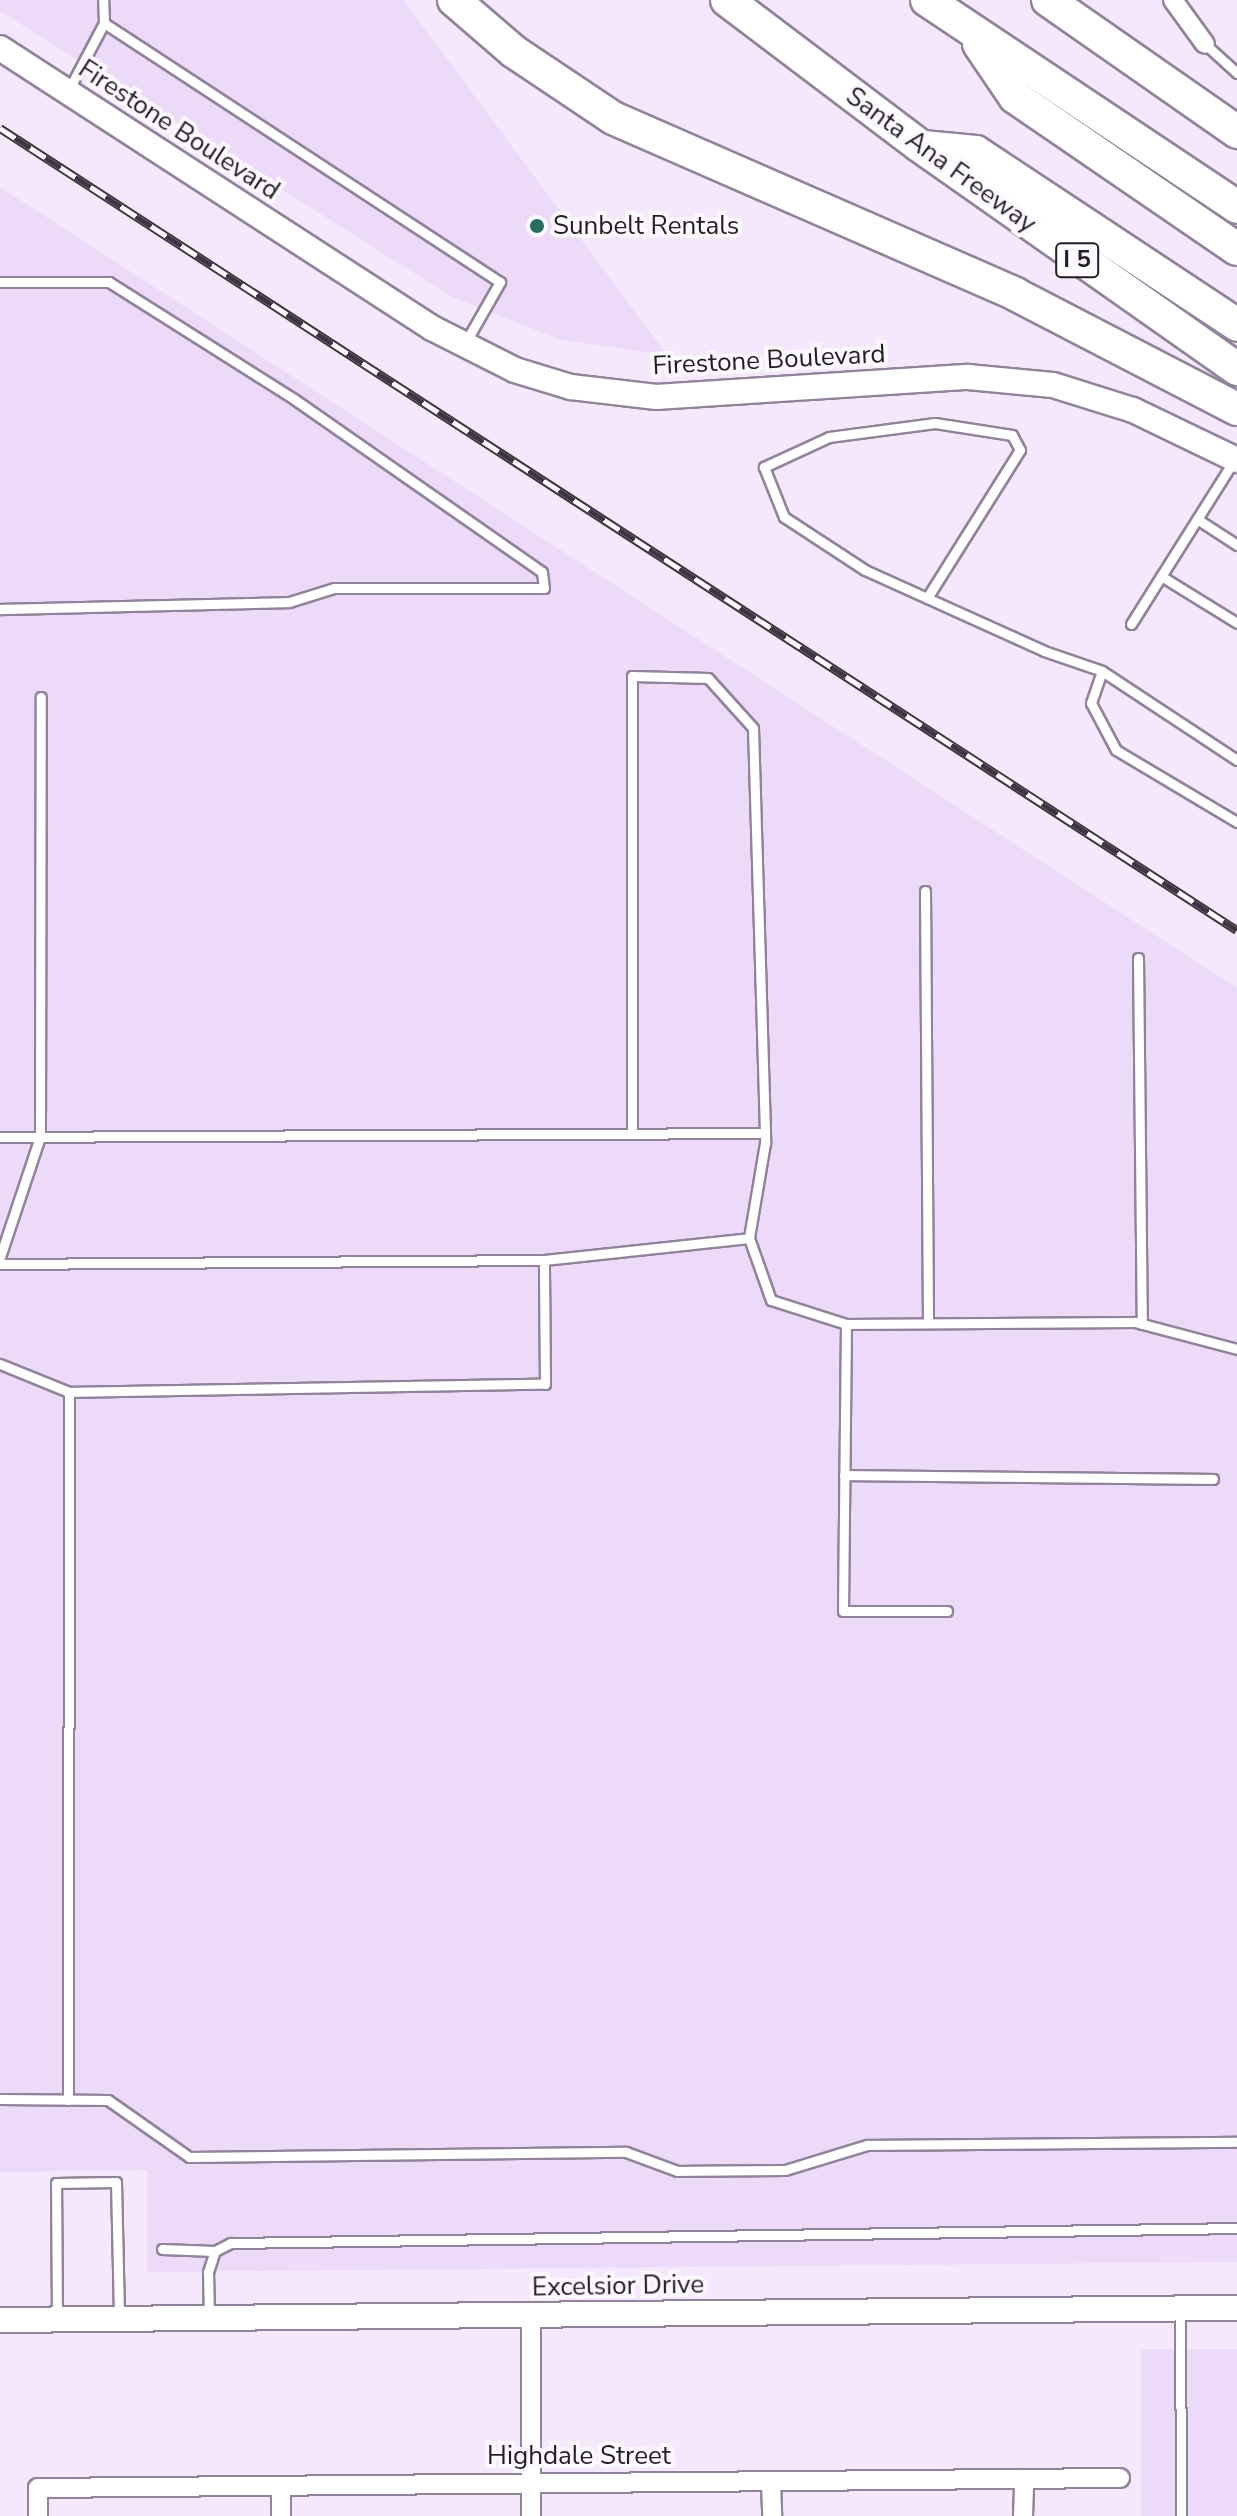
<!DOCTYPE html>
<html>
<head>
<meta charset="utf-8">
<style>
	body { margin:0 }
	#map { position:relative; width:1237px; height:2516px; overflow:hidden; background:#f5e8fc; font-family:"Nunito Sans",sans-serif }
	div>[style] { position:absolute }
	.built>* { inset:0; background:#edd9f8; transform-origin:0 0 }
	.roads { filter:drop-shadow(2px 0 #91839a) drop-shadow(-2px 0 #91839a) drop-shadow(0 2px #91839a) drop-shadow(0 -2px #91839a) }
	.lane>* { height:9px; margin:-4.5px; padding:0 4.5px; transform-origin:4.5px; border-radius:4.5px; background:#fff }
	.street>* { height:18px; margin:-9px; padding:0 9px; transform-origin:9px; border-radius:9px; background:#fff }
	.secondary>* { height:24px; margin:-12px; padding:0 12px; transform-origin:12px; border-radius:12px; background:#fff }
	.highway>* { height:32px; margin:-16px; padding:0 16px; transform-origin:16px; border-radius:16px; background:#fff }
	.rail>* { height:9px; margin-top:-4.5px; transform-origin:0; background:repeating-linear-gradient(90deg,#fcf9fe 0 18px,#3d3641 0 36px); box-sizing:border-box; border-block:2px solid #3d3641 }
	.dots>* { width:22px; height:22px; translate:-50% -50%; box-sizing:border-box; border:4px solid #fcf9fe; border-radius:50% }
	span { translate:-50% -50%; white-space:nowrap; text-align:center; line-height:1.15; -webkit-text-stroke:8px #fcf9fe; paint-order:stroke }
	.shield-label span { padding:2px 6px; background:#fcf9fe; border:2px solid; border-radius:6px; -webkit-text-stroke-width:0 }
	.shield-label { font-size:24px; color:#221c25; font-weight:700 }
	.street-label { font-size:26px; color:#221c25 }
	.poi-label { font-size:26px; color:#221c25 }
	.left { translate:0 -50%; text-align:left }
</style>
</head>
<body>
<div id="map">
	<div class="built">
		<div style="clip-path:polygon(0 0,403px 0,668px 356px,559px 339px,452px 297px,0 11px)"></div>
		<div style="clip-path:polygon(0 187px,1237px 988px,1237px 2262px,147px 2272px,147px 2170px,0 2172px)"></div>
		<div style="left:1141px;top:2349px;width:96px;height:167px"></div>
	</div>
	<div class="roads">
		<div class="lane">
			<div style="left:104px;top:23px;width:473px;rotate:33.2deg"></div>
			<div style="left:500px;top:282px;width:70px;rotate:119.8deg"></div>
			<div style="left:1205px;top:44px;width:43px;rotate:42.2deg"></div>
			<div style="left:68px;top:91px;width:77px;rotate:-62.1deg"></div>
			<div style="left:104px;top:23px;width:23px;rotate:-92deg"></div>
			<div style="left:0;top:282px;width:109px"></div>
			<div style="left:109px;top:282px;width:219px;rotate:32.3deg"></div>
			<div style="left:294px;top:399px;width:302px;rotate:34.9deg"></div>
			<div style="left:542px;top:572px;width:16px;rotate:83deg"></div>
			<div style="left:544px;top:588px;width:210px;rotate:180deg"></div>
			<div style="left:334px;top:588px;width:47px;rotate:162.7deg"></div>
			<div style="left:289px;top:602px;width:289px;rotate:178.6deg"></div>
			<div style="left:1197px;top:519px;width:48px;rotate:33deg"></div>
			<div style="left:1161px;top:576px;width:89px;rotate:31.7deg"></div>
			<div style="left:927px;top:598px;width:175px;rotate:-57.9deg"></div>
			<div style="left:1020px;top:450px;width:17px;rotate:-118deg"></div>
			<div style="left:1012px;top:435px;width:78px;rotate:-171.1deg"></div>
			<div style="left:935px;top:423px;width:107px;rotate:172.5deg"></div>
			<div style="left:829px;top:437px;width:72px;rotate:155.2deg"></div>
			<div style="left:764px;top:467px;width:54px;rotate:68.2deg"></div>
			<div style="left:784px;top:517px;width:97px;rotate:33.2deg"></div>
			<div style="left:865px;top:570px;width:196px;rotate:24.3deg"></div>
			<div style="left:1044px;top:651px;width:61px;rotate:19deg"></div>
			<div style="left:1102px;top:671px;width:162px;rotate:33.4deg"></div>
			<div style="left:1131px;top:624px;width:191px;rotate:-57.8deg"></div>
			<div style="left:1102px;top:671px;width:34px;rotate:109deg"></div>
			<div style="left:1091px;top:703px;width:53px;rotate:62deg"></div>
			<div style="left:1116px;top:750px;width:141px;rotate:30.8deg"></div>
			<div style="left:925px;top:891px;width:432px;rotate:89.6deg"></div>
			<div style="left:1138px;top:958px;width:366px;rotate:89.4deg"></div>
			<div style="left:632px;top:1134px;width:458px;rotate:-90deg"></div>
			<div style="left:632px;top:676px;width:76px;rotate:1.5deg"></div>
			<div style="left:708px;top:678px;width:67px;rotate:48deg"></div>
			<div style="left:753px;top:728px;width:415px;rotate:88.3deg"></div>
			<div style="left:765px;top:1143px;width:96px;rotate:99.6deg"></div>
			<div style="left:749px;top:1238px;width:66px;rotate:70.5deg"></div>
			<div style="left:771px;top:1300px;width:79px;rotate:17.7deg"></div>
			<div style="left:846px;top:1324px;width:289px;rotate:-0.4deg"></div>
			<div style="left:1135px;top:1322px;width:106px;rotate:14.8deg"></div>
			<div style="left:0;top:1137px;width:765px;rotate:-0.3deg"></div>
			<div style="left:0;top:1257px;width:126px;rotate:-71.6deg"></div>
			<div style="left:40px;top:1137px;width:440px;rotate:-89.9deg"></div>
			<div style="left:0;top:1264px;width:544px;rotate:-0.42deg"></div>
			<div style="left:544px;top:1260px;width:206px;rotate:-6.1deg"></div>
			<div style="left:846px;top:1324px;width:287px;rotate:90.6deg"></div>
			<div style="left:843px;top:1611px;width:104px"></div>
			<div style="left:0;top:1364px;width:74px;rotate:22.1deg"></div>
			<div style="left:69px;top:1392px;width:476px;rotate:-1deg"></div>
			<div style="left:545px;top:1384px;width:124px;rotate:-90.5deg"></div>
			<div style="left:844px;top:1475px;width:369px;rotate:0.6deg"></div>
			<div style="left:0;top:2099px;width:108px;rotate:0.5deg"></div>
			<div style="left:108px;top:2100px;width:99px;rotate:35.1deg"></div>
			<div style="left:189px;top:2157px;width:437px;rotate:-0.7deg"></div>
			<div style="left:626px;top:2152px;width:54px;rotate:20.4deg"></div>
			<div style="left:677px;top:2171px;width:108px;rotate:-0.5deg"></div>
			<div style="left:785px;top:2170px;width:86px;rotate:-17deg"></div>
			<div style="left:867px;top:2145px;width:370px;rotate:-0.5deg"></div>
			<div style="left:68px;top:2100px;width:708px;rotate:-89.92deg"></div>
			<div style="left:162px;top:2249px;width:53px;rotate:2.2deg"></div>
			<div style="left:215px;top:2251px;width:18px;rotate:-27deg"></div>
			<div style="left:231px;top:2243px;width:1006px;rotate:-0.85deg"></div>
			<div style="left:1180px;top:2311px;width:205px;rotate:89.7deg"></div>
			<div style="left:57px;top:2318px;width:135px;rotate:-90.4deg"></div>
			<div style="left:56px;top:2183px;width:60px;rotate:-1deg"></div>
			<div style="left:116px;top:2182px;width:134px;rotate:88.7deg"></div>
			<div style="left:209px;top:2318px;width:46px;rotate:-91.2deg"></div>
			<div style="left:208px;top:2272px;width:22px;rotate:-72deg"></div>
		</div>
		<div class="street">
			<div style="left:1173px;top:0;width:54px;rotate:54deg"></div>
			<div style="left:771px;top:2481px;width:35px;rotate:88deg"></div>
			<div style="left:38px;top:2516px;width:28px;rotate:-90deg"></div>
			<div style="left:38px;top:2488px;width:1082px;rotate:-0.53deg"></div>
			<div style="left:281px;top:2516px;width:27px;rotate:-90deg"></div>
			<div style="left:531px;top:2516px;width:201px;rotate:-90deg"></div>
			<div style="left:1023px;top:2516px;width:37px;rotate:-88deg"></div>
		</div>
		<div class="secondary">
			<div style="left:0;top:48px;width:515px;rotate:32.95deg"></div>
			<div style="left:432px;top:328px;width:93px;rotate:26.8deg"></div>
			<div style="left:515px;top:370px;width:59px;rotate:16.9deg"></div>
			<div style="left:571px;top:387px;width:86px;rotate:6.7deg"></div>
			<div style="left:656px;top:397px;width:313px;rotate:-3.7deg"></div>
			<div style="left:968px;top:377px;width:85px;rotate:5.4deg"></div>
			<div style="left:1053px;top:385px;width:84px;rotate:17.4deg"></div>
			<div style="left:1133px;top:410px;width:115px;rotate:25.7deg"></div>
			<div style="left:0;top:2320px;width:1237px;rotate:-0.56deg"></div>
		</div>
		<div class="highway">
			<div style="left:454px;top:0;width:78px;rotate:40.8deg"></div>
			<div style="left:513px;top:51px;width:120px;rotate:33.8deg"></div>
			<div style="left:613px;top:118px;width:439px;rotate:23.6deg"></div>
			<div style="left:1015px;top:294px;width:250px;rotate:27.4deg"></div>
			<div style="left:727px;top:0;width:242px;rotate:37.1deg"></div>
			<div style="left:920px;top:146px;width:388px;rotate:35.1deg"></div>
			<div style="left:927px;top:0;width:373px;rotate:33.7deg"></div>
			<div style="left:1048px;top:0;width:231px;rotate:34.9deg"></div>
			<div style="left:979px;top:44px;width:64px;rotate:55.8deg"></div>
			<div style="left:1015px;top:97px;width:269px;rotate:34.4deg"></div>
			<div style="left:923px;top:147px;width:53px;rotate:5.4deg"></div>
			<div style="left:976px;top:152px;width:313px;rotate:33.5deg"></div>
		</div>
	</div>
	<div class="rail">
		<div style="left:0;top:128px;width:1474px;rotate:32.96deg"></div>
	</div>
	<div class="dots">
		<div style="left:537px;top:226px;background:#266e64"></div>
	</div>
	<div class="shield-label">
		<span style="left:1077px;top:260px">I 5</span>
	</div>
	<div class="street-label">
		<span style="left:179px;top:130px;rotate:33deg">Firestone Boulevard</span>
		<span style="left:941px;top:160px;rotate:36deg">Santa Ana Freeway</span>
		<span style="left:769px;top:360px;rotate:-3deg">Firestone Boulevard</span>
		<span style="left:618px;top:2286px;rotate:-1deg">Excelsior Drive</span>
		<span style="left:579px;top:2456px">Highdale Street</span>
	</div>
	<div class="poi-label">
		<span class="left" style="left:553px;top:226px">Sunbelt Rentals</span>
	</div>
</div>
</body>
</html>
